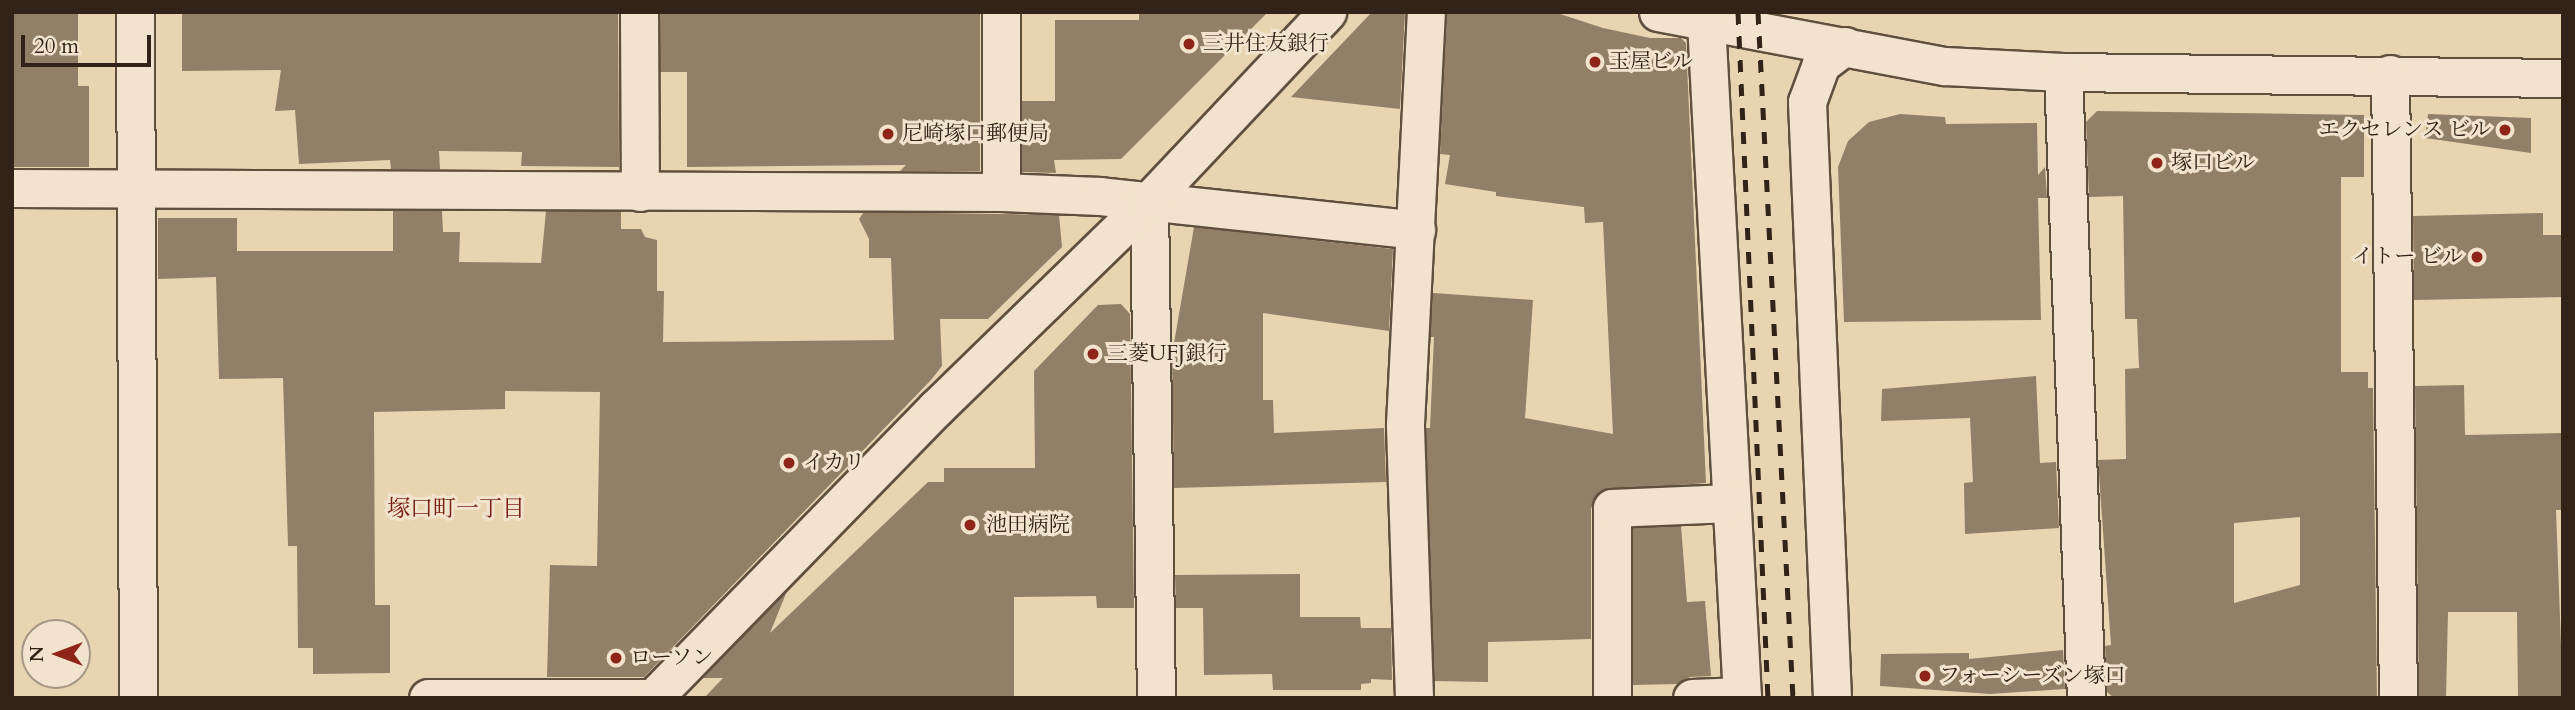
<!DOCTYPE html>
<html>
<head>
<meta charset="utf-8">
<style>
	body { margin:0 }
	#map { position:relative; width:2575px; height:710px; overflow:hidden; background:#e9d4b2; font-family:Cardo,"Noto Serif JP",serif }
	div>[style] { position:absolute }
	.building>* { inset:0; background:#917f68 }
	.roads { filter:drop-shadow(2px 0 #5f4f3e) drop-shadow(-2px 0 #5f4f3e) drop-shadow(0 2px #5f4f3e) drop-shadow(0 -2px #5f4f3e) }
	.street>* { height:37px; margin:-18.5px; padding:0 18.5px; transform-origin:18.5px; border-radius:18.5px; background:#f1e3cd }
	.rail>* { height:5px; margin-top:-2.5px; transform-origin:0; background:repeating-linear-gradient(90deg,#312317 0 12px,transparent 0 24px) }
	.dots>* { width:19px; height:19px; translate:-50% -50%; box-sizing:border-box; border:4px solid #f1e3cd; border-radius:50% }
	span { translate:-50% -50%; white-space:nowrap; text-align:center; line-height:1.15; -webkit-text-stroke:6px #f1e3cd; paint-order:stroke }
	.poi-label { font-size:21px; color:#312317 }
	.left { translate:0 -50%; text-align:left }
	.right { translate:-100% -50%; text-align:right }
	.neighbourhood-label { font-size:23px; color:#7a1f14 }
	.frame { position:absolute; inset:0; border:14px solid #312317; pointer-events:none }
	.north { position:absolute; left:21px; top:619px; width:70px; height:70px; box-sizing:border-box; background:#f1e3cd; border:2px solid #a49684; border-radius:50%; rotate:270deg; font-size:19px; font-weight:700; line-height:28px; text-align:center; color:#312317 }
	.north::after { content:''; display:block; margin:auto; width:24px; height:32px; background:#8f2418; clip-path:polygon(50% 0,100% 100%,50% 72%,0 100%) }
	.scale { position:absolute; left:21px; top:35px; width:130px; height:32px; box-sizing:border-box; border:4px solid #312317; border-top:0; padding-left:9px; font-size:21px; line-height:24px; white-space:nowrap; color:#312317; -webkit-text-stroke:5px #f1e3cd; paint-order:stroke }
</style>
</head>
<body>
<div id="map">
	<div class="building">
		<div style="clip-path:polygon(12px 12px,78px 12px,78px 86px,89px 86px,89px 167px,12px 167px)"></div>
		<div style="clip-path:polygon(182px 12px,618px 12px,619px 167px,521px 166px,522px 152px,439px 151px,440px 169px,391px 169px,390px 160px,299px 164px,295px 110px,275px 111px,281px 70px,182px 71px)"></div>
		<div style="clip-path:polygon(660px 12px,980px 12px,980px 171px,900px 171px,906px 165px,687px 167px,687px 72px,660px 72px)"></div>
		<div style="clip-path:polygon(1139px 12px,1268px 12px,1121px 159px,1054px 160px,1056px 173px,1022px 172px,1022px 101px,1055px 101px,1055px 20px,1139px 20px)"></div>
		<div style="clip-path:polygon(1372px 12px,1405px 12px,1400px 109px,1291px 97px)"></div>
		<div style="clip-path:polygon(1447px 12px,1554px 12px,1603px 28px,1650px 38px,1681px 38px,1686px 43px,1706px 483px,1600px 491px,1591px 508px,1591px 639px,1488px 642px,1488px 682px,1434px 681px,1426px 428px,1430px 428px,1434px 337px,1430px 337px,1433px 293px,1533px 300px,1525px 418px,1613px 434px,1603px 222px,1585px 223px,1584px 207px,1496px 196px,1496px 192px,1445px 184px,1450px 155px,1440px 154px)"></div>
		<div style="clip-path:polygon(evenodd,2097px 111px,2364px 115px,2364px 177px,2341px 177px,2341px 372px,2368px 372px,2368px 388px,2373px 388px,2377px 698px,2114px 698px,2107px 692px,2105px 646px,2111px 645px,2098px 460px,2126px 459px,2125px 369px,2139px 368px,2137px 319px,2125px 319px,2123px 196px,2089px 197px,2086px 122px,2097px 111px,2300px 517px,2300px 585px,2234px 603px,2234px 523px,2300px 517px)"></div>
		<div style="clip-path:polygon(1900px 114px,1945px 117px,1946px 124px,2037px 123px,2038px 175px,2045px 167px,2047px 198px,2038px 198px,2041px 320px,1844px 322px,1838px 167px,1848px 141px,1869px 122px)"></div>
		<div style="clip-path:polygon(2428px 114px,2531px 118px,2531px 153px,2425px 138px)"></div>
		<div style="clip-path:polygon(393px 211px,442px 211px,443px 232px,460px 232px,459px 262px,541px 263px,546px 211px,621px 211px,621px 229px,641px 229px,645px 237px,657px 240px,657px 291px,664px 291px,663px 342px,894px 340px,891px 258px,869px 258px,869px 239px,859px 219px,864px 212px,1059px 215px,1062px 247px,988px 319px,940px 319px,942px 366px,931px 380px,644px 677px,547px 677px,550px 565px,597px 566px,600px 392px,505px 391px,505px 409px,374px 412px,375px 605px,390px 605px,390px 673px,313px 674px,313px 648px,298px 648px,297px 546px,288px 546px,283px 378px,219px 379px,216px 277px,158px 279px,158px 218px,237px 218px,237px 251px,393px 251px)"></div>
		<div style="clip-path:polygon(2543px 213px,2543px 235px,2563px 235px,2563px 297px,2414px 300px,2413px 216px)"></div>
		<div style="clip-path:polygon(1194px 227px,1393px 249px,1389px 331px,1263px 313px,1263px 400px,1273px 400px,1274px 433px,1384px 428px,1386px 482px,1174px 488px,1172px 355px)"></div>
		<div style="clip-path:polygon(1121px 304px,1130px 314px,1134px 608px,1097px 608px,1096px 596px,1014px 597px,1014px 698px,704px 698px,723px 678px,702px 678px,787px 591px,770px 633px,928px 482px,944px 482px,944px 468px,1035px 468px,1034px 371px,1098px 305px)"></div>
		<div style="clip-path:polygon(2036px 376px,2040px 463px,2056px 462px,2059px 528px,1965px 534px,1964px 483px,1973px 482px,1970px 418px,1881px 421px,1882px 389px)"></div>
		<div style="clip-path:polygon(2464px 385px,2465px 435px,2563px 433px,2563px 510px,2556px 510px,2563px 698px,2518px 698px,2517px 612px,2448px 612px,2446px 698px,2419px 698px,2415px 386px)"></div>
		<div style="clip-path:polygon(1681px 526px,1687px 602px,1705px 601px,1711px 676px,1690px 677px,1677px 684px,1633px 685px,1633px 528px)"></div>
		<div style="clip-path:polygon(1300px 574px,1300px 617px,1360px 617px,1361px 628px,1391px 628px,1392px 680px,1371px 679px,1371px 683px,1361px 684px,1361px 690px,1273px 690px,1272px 674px,1204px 675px,1203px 608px,1176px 608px,1175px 575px)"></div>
		<div style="clip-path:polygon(2063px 650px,2065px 689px,1990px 694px,1880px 686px,1881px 654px,1969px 653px,1969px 659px)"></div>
	</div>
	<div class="roads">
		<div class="street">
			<div style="left:135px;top:12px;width:686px;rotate:89.75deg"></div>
			<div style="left:639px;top:12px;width:180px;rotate:89.7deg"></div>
			<div style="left:1658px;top:12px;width:292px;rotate:10.7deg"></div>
			<div style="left:1945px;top:66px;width:118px;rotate:2.9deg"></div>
			<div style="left:2063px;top:72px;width:500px;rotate:0.69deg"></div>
			<div style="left:1706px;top:22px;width:677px;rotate:86.95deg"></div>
			<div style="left:2063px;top:72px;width:626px;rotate:87.9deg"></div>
			<div style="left:2390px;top:74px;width:624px;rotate:89.27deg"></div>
			<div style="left:12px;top:188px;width:989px;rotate:0.23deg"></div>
			<div style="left:1001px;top:192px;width:99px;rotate:2.3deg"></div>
			<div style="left:1100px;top:196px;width:318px;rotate:6.1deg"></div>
			<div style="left:1001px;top:192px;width:180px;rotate:-90deg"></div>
			<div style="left:1149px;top:201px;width:497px;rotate:89.2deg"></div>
			<div style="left:428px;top:698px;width:229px"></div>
			<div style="left:653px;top:698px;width:405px;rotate:-45.7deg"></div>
			<div style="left:936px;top:408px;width:297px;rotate:-44.2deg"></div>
			<div style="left:1149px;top:201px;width:260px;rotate:-46.7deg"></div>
			<div style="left:1414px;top:698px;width:274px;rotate:-91.9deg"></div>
			<div style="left:1405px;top:424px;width:413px;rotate:-87.1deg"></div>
			<div style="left:1612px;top:698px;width:190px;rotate:-90deg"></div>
			<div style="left:1612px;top:508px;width:118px;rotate:-2.4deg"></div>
			<div style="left:1692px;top:698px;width:50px;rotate:-2.3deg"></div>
			<div style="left:1832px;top:698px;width:597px;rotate:-92.4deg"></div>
			<div style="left:1807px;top:102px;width:40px;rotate:-69.8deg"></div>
			<div style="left:1821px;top:64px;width:30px;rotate:-37deg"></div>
		</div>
	</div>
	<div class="rail">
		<div style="left:1738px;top:12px;width:687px;rotate:87.5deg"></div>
		<div style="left:1758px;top:12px;width:687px;rotate:87.08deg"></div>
	</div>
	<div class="dots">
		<div style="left:1189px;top:44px;background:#8f2418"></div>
		<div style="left:1595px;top:62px;background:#8f2418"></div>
		<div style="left:2505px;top:130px;background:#8f2418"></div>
		<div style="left:888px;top:134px;background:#8f2418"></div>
		<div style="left:2157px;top:163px;background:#8f2418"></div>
		<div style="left:2477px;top:257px;background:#8f2418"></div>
		<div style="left:1093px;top:354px;background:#8f2418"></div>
		<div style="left:789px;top:463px;background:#8f2418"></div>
		<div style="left:970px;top:525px;background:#8f2418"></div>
		<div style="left:616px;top:658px;background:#8f2418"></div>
		<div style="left:1925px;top:676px;background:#8f2418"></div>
	</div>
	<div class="poi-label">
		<span class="left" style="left:1203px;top:44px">三井住友銀行</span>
		<span class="left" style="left:1609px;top:62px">玉屋ビル</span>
		<span class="right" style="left:2491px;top:130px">エクセレンス ビル</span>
		<span class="left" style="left:902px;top:134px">尼崎塚口郵便局</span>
		<span class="left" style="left:2171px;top:163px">塚口ビル</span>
		<span class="right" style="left:2463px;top:257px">イトー ビル</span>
		<span class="left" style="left:1107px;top:354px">三菱UFJ銀行</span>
		<span class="left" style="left:803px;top:463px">イカリ</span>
		<span class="left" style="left:986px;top:525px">池田病院</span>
		<span class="left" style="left:630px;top:658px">ローソン</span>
		<span class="left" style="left:1939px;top:676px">フォーシーズン塚口</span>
	</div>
	<div class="neighbourhood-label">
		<span style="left:456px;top:509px">塚口町一丁目</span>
	</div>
	<div class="frame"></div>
	<div class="north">N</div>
	<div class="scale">20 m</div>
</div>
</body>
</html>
